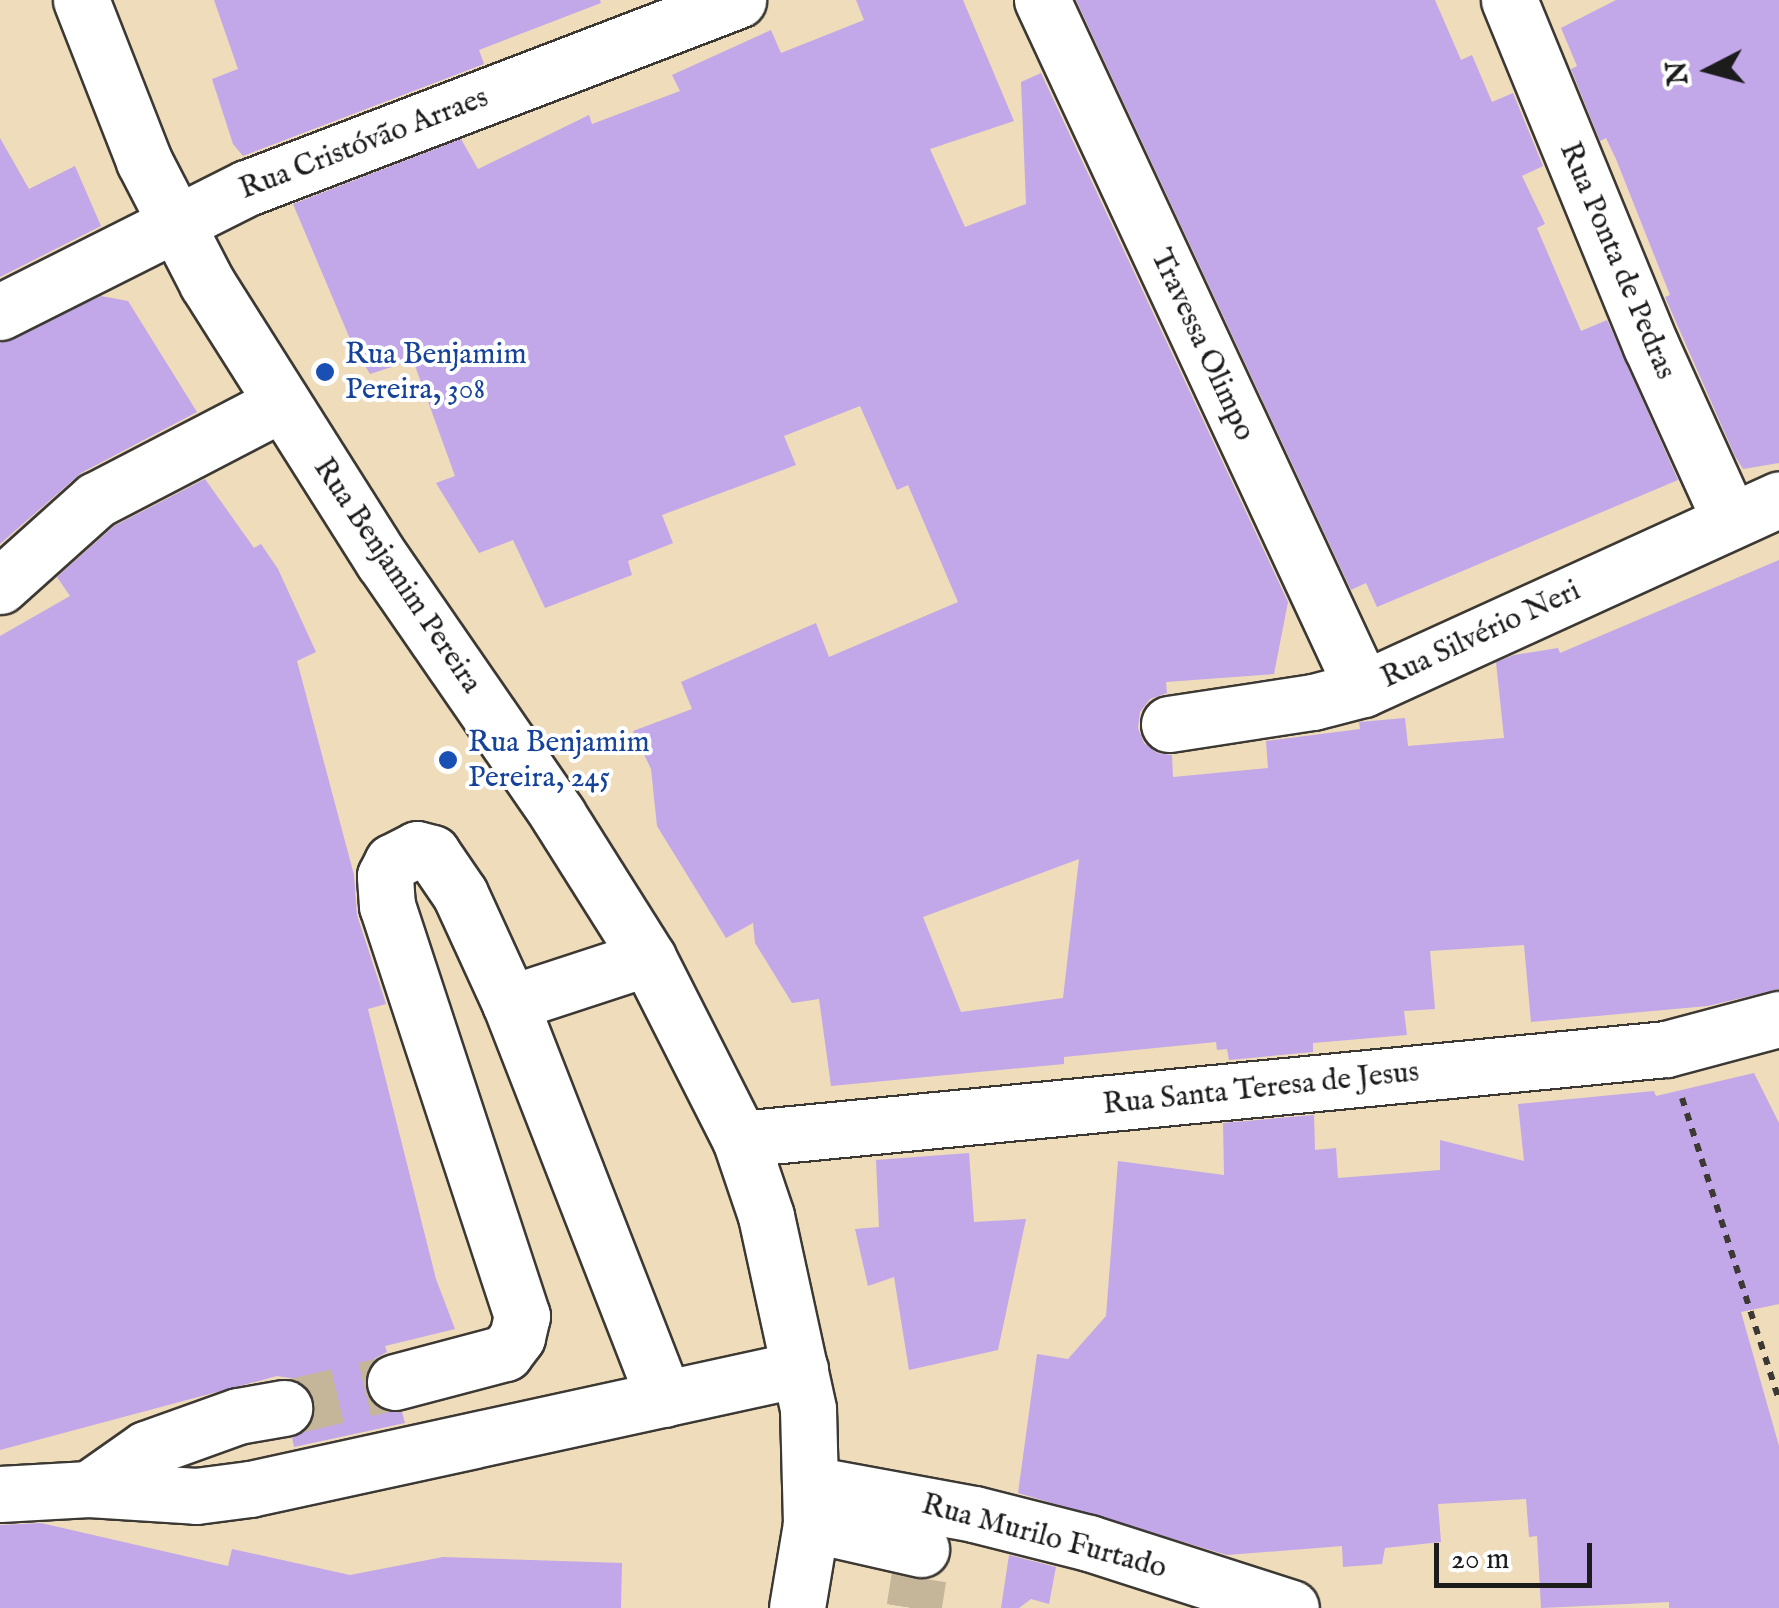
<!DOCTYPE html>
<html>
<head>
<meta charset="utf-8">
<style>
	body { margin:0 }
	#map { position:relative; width:1779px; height:1608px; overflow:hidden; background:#efdcba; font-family:"IM FELL English",serif }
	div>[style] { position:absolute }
	.building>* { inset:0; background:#c2a7e9 }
	.minor-tunnel>* { height:55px; margin-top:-27.5px; transform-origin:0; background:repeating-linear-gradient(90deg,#c5b69a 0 55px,transparent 0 83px) }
	.path>* { height:6px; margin-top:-3px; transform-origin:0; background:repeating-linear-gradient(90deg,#3c3934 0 8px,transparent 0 16px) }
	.roads { filter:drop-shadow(2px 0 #3c3934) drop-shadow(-2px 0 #3c3934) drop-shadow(0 2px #3c3934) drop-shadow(0 -2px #3c3934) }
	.minor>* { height:55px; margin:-27.5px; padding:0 27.5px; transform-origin:27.5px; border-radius:27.5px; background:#fff }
	.major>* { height:55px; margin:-27.5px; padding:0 27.5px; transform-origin:27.5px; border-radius:27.5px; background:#fff }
	.dots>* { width:28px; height:28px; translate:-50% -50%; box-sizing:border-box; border:5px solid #fff; border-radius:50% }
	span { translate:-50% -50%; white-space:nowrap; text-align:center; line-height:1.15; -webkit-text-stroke:8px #fff; paint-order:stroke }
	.street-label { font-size:30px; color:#1c1c1c }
	.transit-label { font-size:30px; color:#164399 }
	.left { translate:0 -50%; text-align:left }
	.north { position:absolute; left:1659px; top:20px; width:100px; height:100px; -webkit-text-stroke:8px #fff; paint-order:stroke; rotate:264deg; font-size:28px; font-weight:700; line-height:40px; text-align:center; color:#1c1c1c }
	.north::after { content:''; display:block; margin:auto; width:35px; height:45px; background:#1c1c1c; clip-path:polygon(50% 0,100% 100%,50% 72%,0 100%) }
	.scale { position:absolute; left:1434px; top:1543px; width:158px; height:45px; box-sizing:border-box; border:5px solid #1c1c1c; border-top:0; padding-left:12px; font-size:30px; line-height:35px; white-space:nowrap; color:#1c1c1c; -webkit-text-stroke:8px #fff; paint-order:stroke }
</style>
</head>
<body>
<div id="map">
	<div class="building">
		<div style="clip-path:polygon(214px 0,600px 0,601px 3px,479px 50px,484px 64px,243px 156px,233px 144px,212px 79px,238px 69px)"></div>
		<div style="clip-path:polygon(evenodd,856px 0,963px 0,1014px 121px,930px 149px,965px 227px,1026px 204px,1021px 82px,1041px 73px,1288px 602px,1274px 674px,1166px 682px,1167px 693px,1150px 699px,1140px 712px,1138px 728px,1144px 743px,1157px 753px,1172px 755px,1173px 777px,1268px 768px,1266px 741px,1360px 729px,1359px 722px,1405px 718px,1408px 746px,1504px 738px,1496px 662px,1514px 655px,1558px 648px,1560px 653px,1779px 560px,1779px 989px,1708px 1006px,1531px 1022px,1524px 945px,1430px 951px,1435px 1009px,1404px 1011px,1407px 1035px,1313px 1043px,1313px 1052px,1229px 1060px,1227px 1049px,1217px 1050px,1216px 1042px,1064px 1057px,1064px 1064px,831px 1086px,819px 999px,792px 1003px,755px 943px,753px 923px,726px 938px,657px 826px,651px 769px,633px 731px,692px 709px,681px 682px,816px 623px,829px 657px,958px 602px,908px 485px,897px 490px,860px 406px,784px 436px,796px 465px,662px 515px,673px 543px,628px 561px,632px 575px,545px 608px,513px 540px,479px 553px,436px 483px,455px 476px,413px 360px,370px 374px,353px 346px,293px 204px,461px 139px,478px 169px,589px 115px,592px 124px,680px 91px,672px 75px,771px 30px,781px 53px,864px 20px,856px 0,1079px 859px,1063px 998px,961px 1012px,923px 917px,1079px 859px)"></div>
		<div style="clip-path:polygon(1076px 0,1435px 0,1461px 60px,1472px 55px,1492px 102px,1513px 93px,1543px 166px,1522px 176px,1545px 224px,1537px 228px,1581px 331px,1607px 320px,1678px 480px,1377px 607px,1366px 583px,1351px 590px)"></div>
		<div style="clip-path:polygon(1616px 0,1779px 0,1779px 463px,1743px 469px,1735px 456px,1665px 297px,1670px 295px,1616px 159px,1606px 138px,1600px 141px,1571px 69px,1577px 66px,1561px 28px)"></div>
		<div style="clip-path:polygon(0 138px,29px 189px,75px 166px,101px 226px,0 277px)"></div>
		<div style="clip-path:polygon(101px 296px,128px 301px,197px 412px,81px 473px,0 544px,0 343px)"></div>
		<div style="clip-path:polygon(205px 479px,254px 548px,261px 544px,278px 569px,316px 652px,297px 661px,354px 875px,357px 915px,386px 1004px,368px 1009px,436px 1279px,455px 1329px,385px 1346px,387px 1352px,374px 1359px,365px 1373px,365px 1389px,372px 1403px,386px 1412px,402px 1412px,405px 1423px,294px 1447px,292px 1438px,305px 1431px,313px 1420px,314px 1402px,307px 1387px,296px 1379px,277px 1376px,0 1450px,0 636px,70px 596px,57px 577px,114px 526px)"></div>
		<div style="clip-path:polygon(1754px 1073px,1779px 1123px,1779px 1304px,1741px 1312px,1779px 1446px,1779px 1608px,1669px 1608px,1669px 1602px,1541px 1608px,1537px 1536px,1529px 1537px,1526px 1499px,1438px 1504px,1441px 1542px,1385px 1548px,1382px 1564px,1343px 1567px,1342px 1546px,1227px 1555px,1018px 1493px,1037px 1354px,1068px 1359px,1106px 1316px,1118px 1161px,1224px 1175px,1223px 1123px,1314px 1115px,1315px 1150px,1336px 1148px,1338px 1178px,1440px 1170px,1440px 1140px,1524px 1161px,1518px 1104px,1654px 1091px,1656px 1096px)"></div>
		<div style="clip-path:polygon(969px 1153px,974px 1222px,1026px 1219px,998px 1350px,909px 1370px,894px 1277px,868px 1286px,855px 1229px,879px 1227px,876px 1160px)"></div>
		<div style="clip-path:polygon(41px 1523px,228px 1566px,232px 1549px,350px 1575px,443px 1557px,622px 1563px,621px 1608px,0 1608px,0 1525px)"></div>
		<div style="clip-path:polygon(1009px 1555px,1056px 1567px,1049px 1604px,1031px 1599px,1019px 1608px,1001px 1608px)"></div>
	</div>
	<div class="minor-tunnel">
		<div style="left:284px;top:1408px;width:114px;rotate:-13.2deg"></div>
		<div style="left:914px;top:1608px;width:31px;rotate:-81deg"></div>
	</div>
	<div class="path">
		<div style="left:1682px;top:1098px;width:318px;rotate:72.2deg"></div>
	</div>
	<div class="roads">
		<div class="minor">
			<div style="left:1042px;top:0;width:760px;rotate:65.02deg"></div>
			<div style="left:1509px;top:0;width:374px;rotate:67.7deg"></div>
			<div style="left:1651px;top:346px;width:191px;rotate:65.6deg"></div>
			<div style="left:0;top:312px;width:276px;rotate:-26.7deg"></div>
			<div style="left:247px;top:188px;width:526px;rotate:-20.95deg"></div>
			<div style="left:0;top:586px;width:129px;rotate:-41.9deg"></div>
			<div style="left:96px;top:500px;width:210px;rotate:-27.5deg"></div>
			<div style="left:1169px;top:724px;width:146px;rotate:-8.7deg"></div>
			<div style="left:1313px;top:702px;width:52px;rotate:-14.6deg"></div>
			<div style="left:1363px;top:689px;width:457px;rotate:-24.5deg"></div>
			<div style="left:510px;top:1003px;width:145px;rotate:-18.1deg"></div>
			<div style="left:740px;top:1139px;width:930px;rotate:-5.55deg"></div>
			<div style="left:1666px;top:1049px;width:117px;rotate:-14.9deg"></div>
			<div style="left:395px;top:1382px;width:114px;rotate:-14.8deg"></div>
			<div style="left:505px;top:1353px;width:20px;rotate:-53deg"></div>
			<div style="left:517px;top:1337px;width:22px;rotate:-77deg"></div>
			<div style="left:522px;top:1316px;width:432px;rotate:-108.2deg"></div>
			<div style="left:387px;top:906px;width:30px;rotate:-94deg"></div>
			<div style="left:385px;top:876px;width:16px;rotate:-63deg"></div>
			<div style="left:392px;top:862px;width:28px;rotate:-27deg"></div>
			<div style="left:417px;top:849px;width:16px;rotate:15deg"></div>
			<div style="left:432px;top:853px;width:50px;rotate:55.7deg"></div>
			<div style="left:460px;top:894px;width:120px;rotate:65.4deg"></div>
			<div style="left:510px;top:1003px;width:425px;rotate:68.7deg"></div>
			<div style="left:811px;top:1484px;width:166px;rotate:10.4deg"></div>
			<div style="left:974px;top:1514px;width:119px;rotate:14.2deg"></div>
			<div style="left:1089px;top:1543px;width:212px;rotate:17.8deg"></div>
			<div style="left:89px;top:1489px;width:70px;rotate:-35.1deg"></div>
			<div style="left:146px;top:1449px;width:98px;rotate:-19.7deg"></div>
			<div style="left:238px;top:1416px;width:47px;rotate:-9.9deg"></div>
			<div style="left:0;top:1494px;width:89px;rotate:-3.2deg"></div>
			<div style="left:89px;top:1489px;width:107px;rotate:3.7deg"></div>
			<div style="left:196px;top:1496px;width:54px;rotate:-7.4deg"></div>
			<div style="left:250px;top:1489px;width:563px;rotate:-12.31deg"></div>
			<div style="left:811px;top:1524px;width:113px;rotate:12.8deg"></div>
		</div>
		<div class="major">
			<div style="left:81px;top:0;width:173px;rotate:68.6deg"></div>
			<div style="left:144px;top:161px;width:137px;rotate:62.7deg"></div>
			<div style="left:207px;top:283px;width:329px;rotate:57.7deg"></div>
			<div style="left:383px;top:561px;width:308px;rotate:55.4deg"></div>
			<div style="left:558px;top:815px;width:169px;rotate:57.8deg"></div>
			<div style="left:648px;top:958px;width:203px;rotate:63.1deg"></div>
			<div style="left:740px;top:1139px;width:81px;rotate:71.3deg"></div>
			<div style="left:766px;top:1216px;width:198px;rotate:77.7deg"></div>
			<div style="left:808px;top:1409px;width:115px;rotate:88.5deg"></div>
			<div style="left:811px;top:1524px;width:85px;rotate:99.5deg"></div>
		</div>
	</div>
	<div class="dots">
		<div style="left:325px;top:372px;background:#1a4fb4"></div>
		<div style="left:448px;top:760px;background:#1a4fb4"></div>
	</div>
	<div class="street-label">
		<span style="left:364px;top:144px;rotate:-21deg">Rua Cristóvão Arraes</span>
		<span style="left:1617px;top:261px;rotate:67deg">Rua Ponta de Pedras</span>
		<span style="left:1202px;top:345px;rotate:65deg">Travessa Olimpo</span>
		<span style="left:397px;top:576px;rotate:56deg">Rua Benjamim Pereira</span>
		<span style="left:1481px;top:635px;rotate:-25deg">Rua Silvério Neri</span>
		<span style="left:1261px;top:1089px;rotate:-6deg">Rua Santa Teresa de Jesus</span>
		<span style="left:1044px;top:1537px;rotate:15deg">Rua Murilo Furtado</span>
	</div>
	<div class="transit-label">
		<span class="left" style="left:345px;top:372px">Rua Benjamim<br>Pereira, 308</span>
		<span class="left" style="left:468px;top:760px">Rua Benjamim<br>Pereira, 245</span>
	</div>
	<div class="north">N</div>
	<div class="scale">20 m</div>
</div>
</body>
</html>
